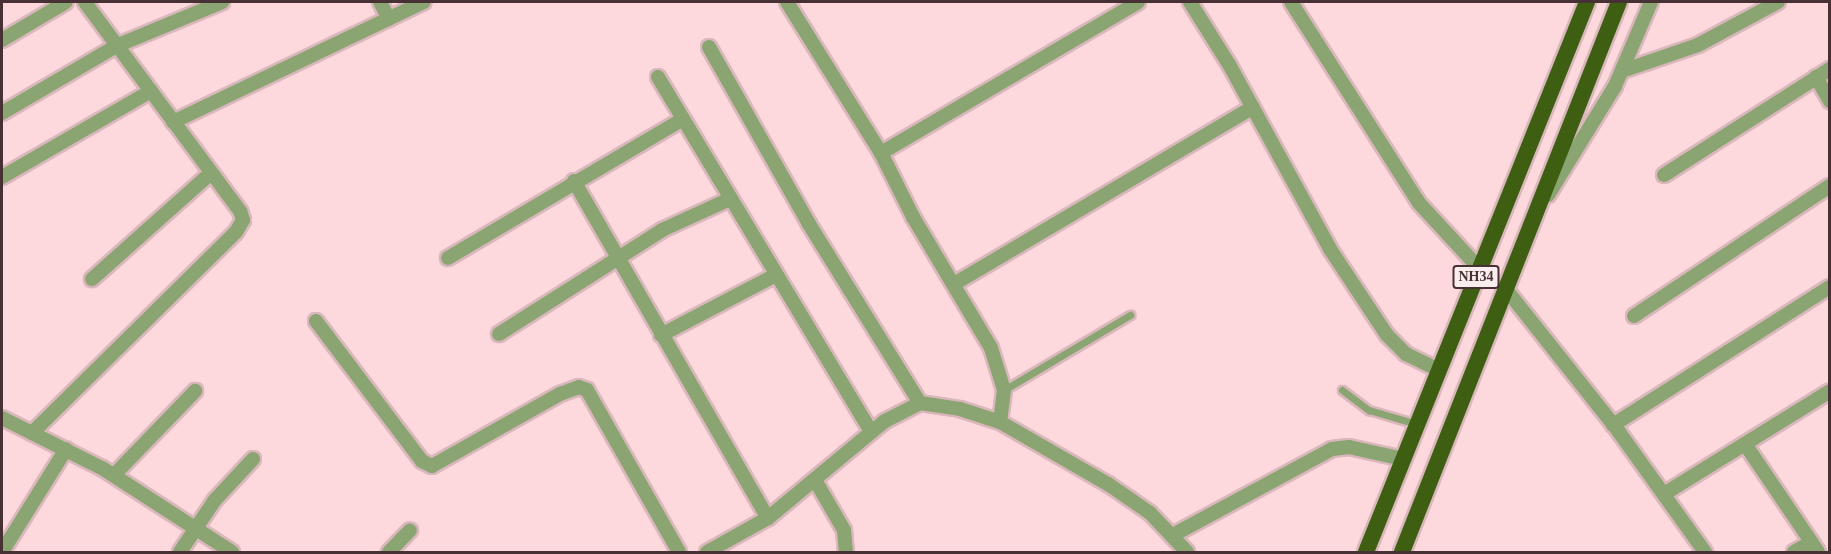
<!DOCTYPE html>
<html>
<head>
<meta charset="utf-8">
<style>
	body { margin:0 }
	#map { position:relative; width:1831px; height:554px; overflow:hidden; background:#fdd9dd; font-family:Georgia,serif }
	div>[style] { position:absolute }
	.roads { filter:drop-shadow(2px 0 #d9b7bb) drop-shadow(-2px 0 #d9b7bb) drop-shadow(0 2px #d9b7bb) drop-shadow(0 -2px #d9b7bb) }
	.service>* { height:7px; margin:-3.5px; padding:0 3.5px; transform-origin:3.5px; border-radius:3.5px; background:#8aa472 }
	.minor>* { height:14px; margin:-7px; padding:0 7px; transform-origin:7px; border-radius:7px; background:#8aa472 }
	.trunk>* { height:16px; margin:-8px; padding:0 8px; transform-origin:8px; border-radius:8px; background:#3e5e12 }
	span { translate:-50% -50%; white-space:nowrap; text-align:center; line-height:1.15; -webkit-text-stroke:6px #faedee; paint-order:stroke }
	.shield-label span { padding:2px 4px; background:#faedee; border:2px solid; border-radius:4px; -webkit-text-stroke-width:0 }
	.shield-label { font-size:14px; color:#483134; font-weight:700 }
	.frame { position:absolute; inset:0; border:3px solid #483134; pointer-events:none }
</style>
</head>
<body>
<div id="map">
	<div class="roads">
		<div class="service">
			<div style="left:1004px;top:390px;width:147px;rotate:-30.8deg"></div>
			<div style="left:1342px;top:390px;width:34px;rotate:37deg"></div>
			<div style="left:1369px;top:410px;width:50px;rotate:16.3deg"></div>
		</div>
		<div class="minor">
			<div style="left:380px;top:2px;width:19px;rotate:62deg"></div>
			<div style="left:787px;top:2px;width:178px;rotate:58.1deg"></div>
			<div style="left:881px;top:153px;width:72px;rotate:63.4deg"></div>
			<div style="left:913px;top:217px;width:152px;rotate:59.2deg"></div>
			<div style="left:991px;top:348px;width:44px;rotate:72.8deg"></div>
			<div style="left:1004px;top:390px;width:32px;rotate:97deg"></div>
			<div style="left:1190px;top:2px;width:75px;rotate:58deg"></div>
			<div style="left:1230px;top:66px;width:209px;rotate:61.3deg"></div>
			<div style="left:1330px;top:249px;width:103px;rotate:56.5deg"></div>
			<div style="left:1387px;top:335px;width:27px;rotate:45deg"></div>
			<div style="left:1406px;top:354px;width:37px;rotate:26deg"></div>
			<div style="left:1291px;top:2px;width:238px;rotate:57.5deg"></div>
			<div style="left:1419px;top:203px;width:88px;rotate:47.3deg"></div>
			<div style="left:2px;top:40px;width:74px;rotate:-30.7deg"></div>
			<div style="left:709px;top:47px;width:203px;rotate:60.5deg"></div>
			<div style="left:809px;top:224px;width:211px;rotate:58.2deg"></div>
			<div style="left:1622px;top:71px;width:80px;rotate:-18.9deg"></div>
			<div style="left:1698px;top:45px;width:91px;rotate:-28.3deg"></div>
			<div style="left:658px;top:77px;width:414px;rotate:59deg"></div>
			<div style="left:1816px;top:77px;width:28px;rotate:60deg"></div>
			<div style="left:2px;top:113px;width:132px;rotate:-30.4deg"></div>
			<div style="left:116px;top:46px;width:115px;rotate:-22.5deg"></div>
			<div style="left:173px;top:122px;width:278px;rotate:-25.6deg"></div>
			<div style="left:881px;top:153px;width:298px;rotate:-30.4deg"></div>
			<div style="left:1664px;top:175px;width:197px;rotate:-32.6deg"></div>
			<div style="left:2px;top:177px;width:172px;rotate:-30deg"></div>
			<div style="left:574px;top:181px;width:389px;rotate:60.1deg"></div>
			<div style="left:1548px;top:195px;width:128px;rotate:-58.4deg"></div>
			<div style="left:1615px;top:86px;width:91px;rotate:-66.8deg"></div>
			<div style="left:448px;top:258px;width:273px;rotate:-30.6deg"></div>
			<div style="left:92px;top:279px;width:159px;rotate:-41.7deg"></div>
			<div style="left:954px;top:284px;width:347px;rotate:-30.6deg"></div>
			<div style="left:1505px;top:288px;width:184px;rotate:51.6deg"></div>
			<div style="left:1619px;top:432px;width:148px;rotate:54.4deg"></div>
			<div style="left:1634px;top:316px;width:235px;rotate:-33.6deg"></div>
			<div style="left:316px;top:321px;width:176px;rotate:52.9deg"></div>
			<div style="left:422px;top:461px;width:11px;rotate:27deg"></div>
			<div style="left:432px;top:466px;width:147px;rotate:-29.4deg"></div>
			<div style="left:560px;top:394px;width:20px;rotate:-20deg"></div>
			<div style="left:579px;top:387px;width:9px;rotate:21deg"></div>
			<div style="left:587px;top:390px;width:186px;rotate:60.4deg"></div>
			<div style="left:499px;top:334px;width:193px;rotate:-32.5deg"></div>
			<div style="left:662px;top:230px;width:75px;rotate:-24.5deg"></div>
			<div style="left:661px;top:335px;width:130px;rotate:-27.6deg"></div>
			<div style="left:2px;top:418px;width:112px;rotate:26.6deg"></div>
			<div style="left:102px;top:468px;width:155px;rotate:32.9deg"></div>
			<div style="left:1613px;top:425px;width:257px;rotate:-32.5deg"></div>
			<div style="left:32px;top:433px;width:286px;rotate:-44.6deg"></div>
			<div style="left:236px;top:232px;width:14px;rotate:-60deg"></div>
			<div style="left:243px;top:220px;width:9px;rotate:-108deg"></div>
			<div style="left:240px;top:211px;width:260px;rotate:-126.6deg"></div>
			<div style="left:1745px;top:444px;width:130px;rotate:55.9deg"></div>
			<div style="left:114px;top:475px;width:117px;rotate:-46deg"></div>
			<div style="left:815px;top:480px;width:58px;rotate:59.9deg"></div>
			<div style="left:844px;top:530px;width:22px;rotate:85deg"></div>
			<div style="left:1664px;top:494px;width:195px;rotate:-31.8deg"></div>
			<div style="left:1173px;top:535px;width:181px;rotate:-28.4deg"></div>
			<div style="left:1332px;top:449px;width:17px;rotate:-7deg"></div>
			<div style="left:1349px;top:447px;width:55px;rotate:12.5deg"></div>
			<div style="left:2px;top:552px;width:121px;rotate:-58.1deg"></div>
			<div style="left:180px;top:552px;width:63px;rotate:-56.1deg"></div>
			<div style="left:215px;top:500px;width:56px;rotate:-47.2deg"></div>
			<div style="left:389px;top:552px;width:30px;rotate:-46deg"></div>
			<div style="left:707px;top:552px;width:70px;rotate:-29.1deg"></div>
			<div style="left:768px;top:518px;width:152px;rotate:-39.7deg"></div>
			<div style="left:885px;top:421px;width:39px;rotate:-27deg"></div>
			<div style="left:920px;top:403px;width:40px;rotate:8.5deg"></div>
			<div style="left:960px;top:409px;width:42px;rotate:18deg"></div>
			<div style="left:1000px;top:422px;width:125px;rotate:29.9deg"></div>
			<div style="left:1108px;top:484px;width:51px;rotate:34.6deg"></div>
			<div style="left:1150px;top:513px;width:54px;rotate:46.5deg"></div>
			<div style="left:1794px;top:552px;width:20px;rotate:-30deg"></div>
		</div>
		<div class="trunk">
			<div style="left:1366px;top:552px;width:593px;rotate:-68.11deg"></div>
			<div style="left:1402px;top:552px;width:591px;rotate:-68.47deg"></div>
		</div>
	</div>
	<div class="shield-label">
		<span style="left:1476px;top:277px">NH34</span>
	</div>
	<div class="frame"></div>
</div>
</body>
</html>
